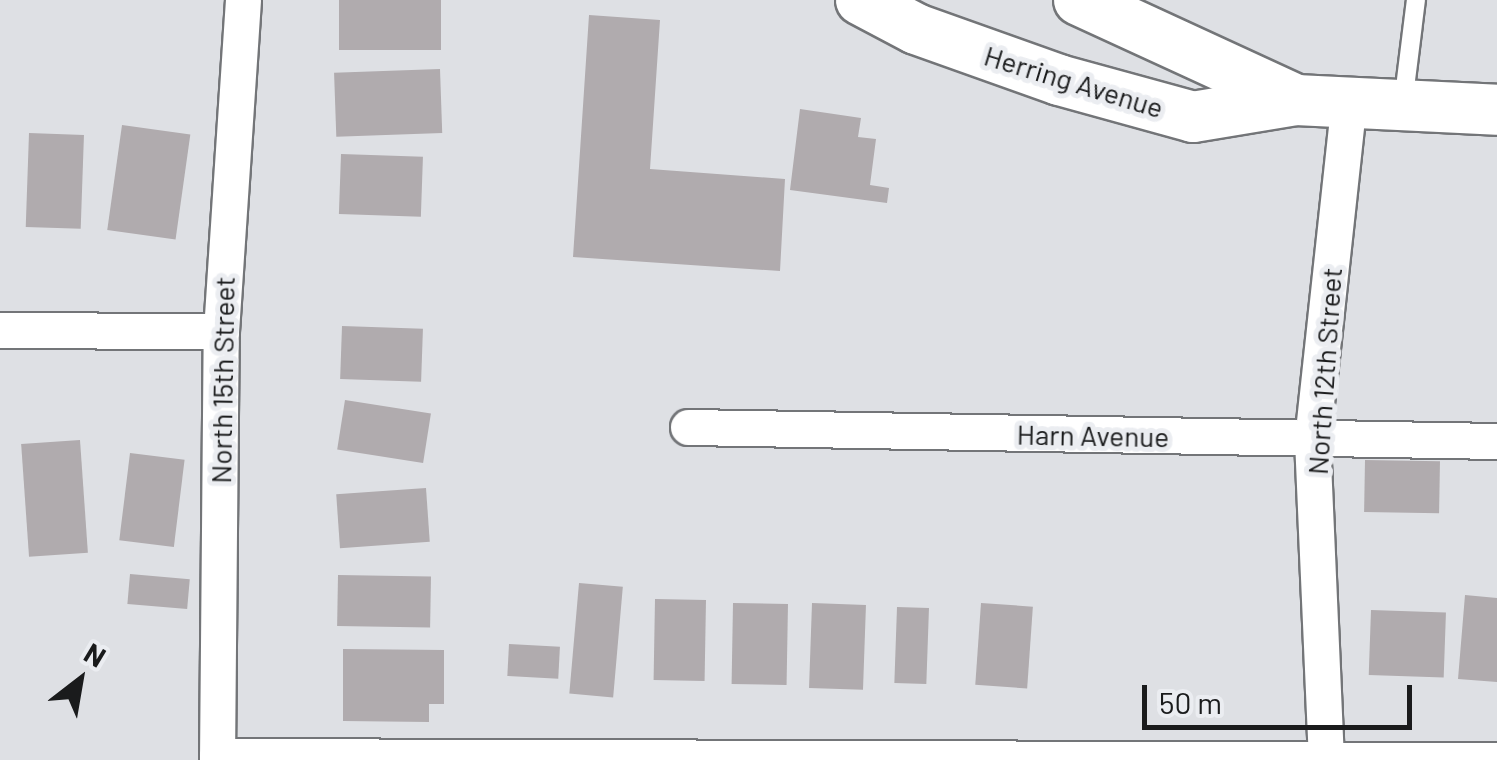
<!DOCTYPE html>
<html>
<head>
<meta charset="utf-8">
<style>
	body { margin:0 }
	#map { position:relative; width:1497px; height:760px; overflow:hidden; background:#dee0e4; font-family:Barlow,sans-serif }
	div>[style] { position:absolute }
	.building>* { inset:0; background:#b0abae; transform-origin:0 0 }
	.roads { filter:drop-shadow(2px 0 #737578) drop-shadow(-2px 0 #737578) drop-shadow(0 2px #737578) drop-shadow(0 -2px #737578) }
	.service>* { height:18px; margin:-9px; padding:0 9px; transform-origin:9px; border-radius:9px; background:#fff }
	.minor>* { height:35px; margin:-17.5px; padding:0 17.5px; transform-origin:17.5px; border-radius:17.5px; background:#fff }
	.secondary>* { height:50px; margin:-25px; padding:0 25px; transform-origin:25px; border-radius:25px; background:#fff }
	span { translate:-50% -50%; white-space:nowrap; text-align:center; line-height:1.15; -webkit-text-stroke:10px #ebedf1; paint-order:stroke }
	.street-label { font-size:28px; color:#1a1b1c }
	.north { position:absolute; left:30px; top:630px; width:100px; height:100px; -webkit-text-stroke:8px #ebedf1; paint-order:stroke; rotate:31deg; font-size:28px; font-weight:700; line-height:40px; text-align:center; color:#1a1b1c }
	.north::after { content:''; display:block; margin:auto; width:35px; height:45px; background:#1a1b1c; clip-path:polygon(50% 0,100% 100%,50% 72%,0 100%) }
	.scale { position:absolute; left:1142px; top:685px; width:270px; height:45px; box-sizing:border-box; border:5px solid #1a1b1c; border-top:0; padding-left:12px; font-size:30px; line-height:35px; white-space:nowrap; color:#1a1b1c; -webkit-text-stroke:8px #ebedf1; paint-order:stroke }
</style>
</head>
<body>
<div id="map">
	<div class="building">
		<div style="left:339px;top:0;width:102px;height:50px"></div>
		<div style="clip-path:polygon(589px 15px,660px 20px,650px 169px,785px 179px,780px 271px,573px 257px)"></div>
		<div style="left:440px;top:69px;width:64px;height:106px;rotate:88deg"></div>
		<div style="clip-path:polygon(800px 109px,861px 118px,858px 137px,876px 139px,870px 185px,889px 188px,887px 203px,790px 190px)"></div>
		<div style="left:122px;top:125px;width:69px;height:106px;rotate:8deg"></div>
		<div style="left:29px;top:133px;width:55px;height:94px;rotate:2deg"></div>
		<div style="left:341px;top:154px;width:82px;height:60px;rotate:2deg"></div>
		<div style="left:342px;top:326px;width:81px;height:53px;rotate:2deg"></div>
		<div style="left:345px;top:400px;width:87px;height:50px;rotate:9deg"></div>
		<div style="left:80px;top:440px;width:113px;height:59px;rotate:86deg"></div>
		<div style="left:130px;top:453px;width:55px;height:88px;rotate:7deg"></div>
		<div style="left:1365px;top:460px;width:75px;height:52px;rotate:1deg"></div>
		<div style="left:426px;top:488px;width:54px;height:90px;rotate:86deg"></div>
		<div style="left:130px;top:574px;width:60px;height:30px;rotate:5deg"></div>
		<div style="left:338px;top:575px;width:93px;height:51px;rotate:1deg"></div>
		<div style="left:579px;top:583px;width:44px;height:111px;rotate:5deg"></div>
		<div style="clip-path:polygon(1465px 595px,1497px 598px,1497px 682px,1458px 679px)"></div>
		<div style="left:655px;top:599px;width:51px;height:81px;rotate:1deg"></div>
		<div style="left:733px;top:603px;width:55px;height:81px;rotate:1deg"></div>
		<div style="left:812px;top:603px;width:54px;height:85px;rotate:2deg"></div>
		<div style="left:981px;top:603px;width:52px;height:82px;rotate:4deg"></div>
		<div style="left:897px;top:607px;width:32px;height:76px;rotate:2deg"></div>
		<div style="left:1371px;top:610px;width:75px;height:65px;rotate:2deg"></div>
		<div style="left:509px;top:644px;width:51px;height:32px;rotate:3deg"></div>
		<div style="clip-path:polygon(343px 649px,444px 650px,444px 704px,429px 704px,429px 722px,343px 721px)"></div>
	</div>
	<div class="roads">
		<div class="service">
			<div style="left:1403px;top:104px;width:105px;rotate:-82.9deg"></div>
		</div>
		<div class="minor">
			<div style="left:0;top:330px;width:221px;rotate:0.3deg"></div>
			<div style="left:688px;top:427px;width:809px;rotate:0.99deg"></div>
			<div style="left:217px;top:756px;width:1280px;rotate:0.18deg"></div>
			<div style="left:217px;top:760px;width:429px;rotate:-89.5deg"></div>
			<div style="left:221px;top:331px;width:332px;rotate:-86.2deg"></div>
			<div style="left:1326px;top:760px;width:320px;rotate:-92.5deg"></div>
			<div style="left:1312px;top:440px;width:340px;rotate:-83.8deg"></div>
		</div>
		<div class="secondary">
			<div style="left:861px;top:0;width:62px;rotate:27.8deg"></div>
			<div style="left:916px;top:29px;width:152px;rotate:19.6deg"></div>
			<div style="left:1059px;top:80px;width:139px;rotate:15.4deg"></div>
			<div style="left:1193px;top:117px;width:104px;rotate:-9.4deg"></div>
			<div style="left:1296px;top:100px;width:201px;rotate:2.8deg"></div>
			<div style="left:1079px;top:0;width:239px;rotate:24.7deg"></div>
		</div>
	</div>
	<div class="street-label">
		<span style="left:1074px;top:81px;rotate:17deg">Herring Avenue</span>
		<span style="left:1324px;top:371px;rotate:-86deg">North 12th Street</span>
		<span style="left:222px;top:380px;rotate:-89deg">North 15th Street</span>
		<span style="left:1093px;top:435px;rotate:1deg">Harn Avenue</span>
	</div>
	<div class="north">N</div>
	<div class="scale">50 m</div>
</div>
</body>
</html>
